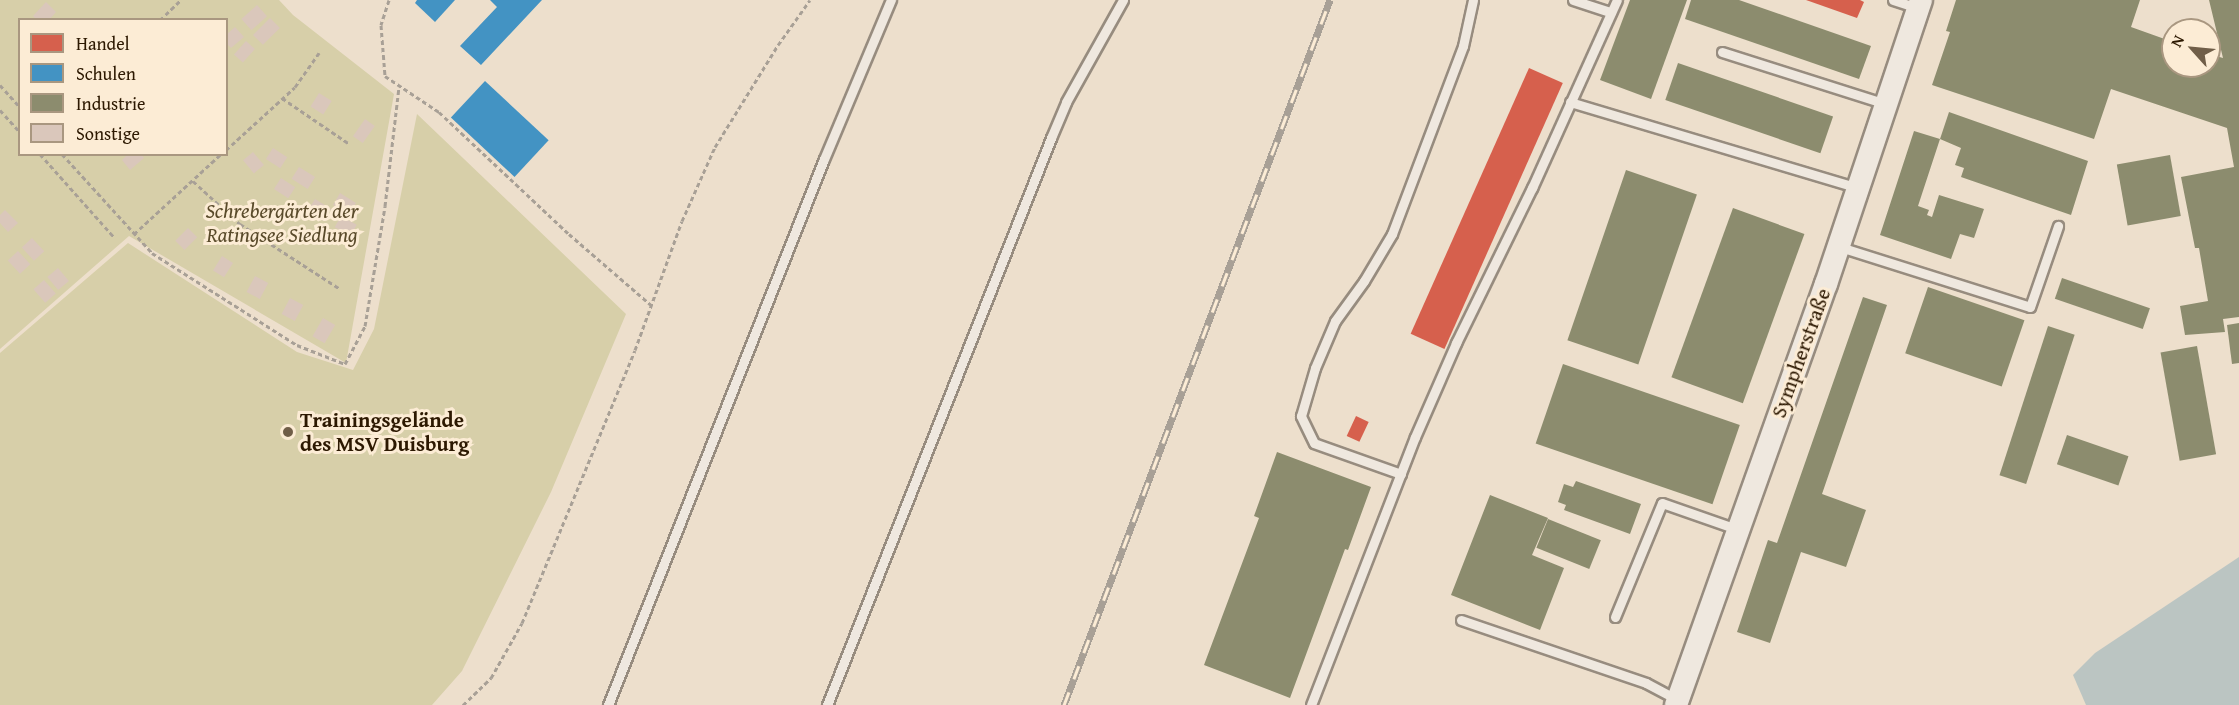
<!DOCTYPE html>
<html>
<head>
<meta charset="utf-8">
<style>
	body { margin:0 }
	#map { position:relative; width:2239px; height:705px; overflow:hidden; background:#eddfcc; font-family:"Gentium Book Plus",serif }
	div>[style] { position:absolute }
	.green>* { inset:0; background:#d7cfa9 }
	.water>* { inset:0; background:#bbc5c2 }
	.shops>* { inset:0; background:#d6604d; transform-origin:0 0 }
	.schools>* { inset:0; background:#4393c3; transform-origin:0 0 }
	.industry>* { inset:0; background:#8c8c6e; transform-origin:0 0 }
	.building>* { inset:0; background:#dac7bb; transform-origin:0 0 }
	.path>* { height:3px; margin-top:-1.5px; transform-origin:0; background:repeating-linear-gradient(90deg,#a8a096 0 4.5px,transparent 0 7.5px) }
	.roads { filter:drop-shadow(2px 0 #978c7f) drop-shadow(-2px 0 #978c7f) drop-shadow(0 2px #978c7f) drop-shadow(0 -2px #978c7f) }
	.service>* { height:9px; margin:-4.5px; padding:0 4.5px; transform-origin:4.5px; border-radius:4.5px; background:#efe8df }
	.tertiary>* { height:22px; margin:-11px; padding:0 11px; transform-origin:11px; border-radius:11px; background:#efe8df }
	.rail>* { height:7px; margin-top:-3.5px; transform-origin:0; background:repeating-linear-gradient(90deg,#fcecd5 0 14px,#a8a096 0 28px); box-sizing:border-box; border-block:2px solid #a8a096 }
	.dots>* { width:16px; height:16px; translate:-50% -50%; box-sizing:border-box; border:3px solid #fcecd5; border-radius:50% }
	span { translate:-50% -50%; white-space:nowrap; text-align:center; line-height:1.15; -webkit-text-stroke:6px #fcecd5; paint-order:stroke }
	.park-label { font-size:21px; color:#5a4b2b; font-style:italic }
	.street-label { font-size:21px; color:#2c1801 }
	.poi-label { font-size:21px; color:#2c1801; font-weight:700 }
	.left { translate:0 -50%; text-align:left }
	.legend { position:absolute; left:18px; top:18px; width:210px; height:138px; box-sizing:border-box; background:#fcecd5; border:2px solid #a99780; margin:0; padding:8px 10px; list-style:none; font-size:18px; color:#2c1801 }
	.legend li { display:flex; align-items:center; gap:12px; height:30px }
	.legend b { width:30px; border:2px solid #a99780 }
	.north { position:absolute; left:2161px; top:18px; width:60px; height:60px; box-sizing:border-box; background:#fcecd5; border:2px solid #a99780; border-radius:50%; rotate:297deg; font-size:16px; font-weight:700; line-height:24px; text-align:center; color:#2c1801 }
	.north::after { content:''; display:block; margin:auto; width:21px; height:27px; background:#705e48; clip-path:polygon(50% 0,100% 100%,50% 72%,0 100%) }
</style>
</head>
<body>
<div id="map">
	<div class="green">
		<div style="clip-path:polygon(evenodd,0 0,279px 0,293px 15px,394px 94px,346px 363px,129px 236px,0 349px,0 0,20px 20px,226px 20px,226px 154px,20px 154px,20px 20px)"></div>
		<div style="clip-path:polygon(417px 114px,626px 314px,551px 492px,462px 671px,432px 705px,0 705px,0 353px,128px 243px,297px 352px,353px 370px,374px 329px)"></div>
	</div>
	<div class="water">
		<div style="clip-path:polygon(2239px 557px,2239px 705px,2086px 705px,2073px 675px,2095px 653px)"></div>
	</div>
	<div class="shops">
		<div style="clip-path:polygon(1806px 0,1860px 0,1864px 2px,1857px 18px)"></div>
		<div style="left:1529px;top:68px;width:37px;height:291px;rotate:24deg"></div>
		<div style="left:1356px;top:416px;width:14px;height:22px;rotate:25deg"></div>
	</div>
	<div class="schools">
		<div style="clip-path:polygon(417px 0,455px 0,435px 22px,415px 3px)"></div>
		<div style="clip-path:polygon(490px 0,542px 0,481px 65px,460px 46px,497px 7px)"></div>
		<div style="left:485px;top:81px;width:87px;height:50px;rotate:43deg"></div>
	</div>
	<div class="industry">
		<div style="clip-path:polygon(1630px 0,1687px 0,1651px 99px,1600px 80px)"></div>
		<div style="clip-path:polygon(1691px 0,1739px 0,1871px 46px,1859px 79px,1685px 19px)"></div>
		<div style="clip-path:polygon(1956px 0,2140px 0,2131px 27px,2173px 42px,2173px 66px,2209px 66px,2209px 54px,2223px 58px,2209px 0,2239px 0,2239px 317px,2223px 319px,2225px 332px,2185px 335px,2180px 306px,2208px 301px,2199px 248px,2195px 248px,2181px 177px,2234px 167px,2227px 128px,2111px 89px,2094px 139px,1932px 85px,1950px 32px,1946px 31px)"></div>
		<div style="left:1678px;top:63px;width:164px;height:39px;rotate:19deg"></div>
		<div style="clip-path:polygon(1949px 112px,2088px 161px,2071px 215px,1961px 177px,1964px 168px,1955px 165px,1961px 148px,1940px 139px)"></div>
		<div style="clip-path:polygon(1914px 131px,1940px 139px,1918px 206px,1929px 210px,1927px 215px,1932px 217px,1939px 195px,1984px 209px,1974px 238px,1960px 234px,1951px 259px,1880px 235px)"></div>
		<div style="left:2170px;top:155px;width:62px;height:54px;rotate:80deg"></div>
		<div style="left:1626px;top:170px;width:75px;height:180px;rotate:19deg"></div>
		<div style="left:1733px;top:208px;width:76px;height:180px;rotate:20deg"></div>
		<div style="left:2062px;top:278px;width:93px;height:22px;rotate:19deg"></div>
		<div style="left:1928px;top:287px;width:102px;height:70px;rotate:19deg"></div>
		<div style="clip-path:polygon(1863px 297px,1887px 305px,1822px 494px,1866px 510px,1846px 567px,1801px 552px,1770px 643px,1737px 632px,1768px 540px,1777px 543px)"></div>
		<div style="clip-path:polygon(2239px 323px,2239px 363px,2232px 364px,2227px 325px)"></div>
		<div style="left:2048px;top:326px;width:28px;height:157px;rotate:18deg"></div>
		<div style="left:2197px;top:346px;width:110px;height:37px;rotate:80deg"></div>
		<div style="left:1563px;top:364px;width:187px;height:84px;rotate:19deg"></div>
		<div style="left:2067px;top:435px;width:65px;height:31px;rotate:19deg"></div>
		<div style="clip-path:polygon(1277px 452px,1371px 487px,1348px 550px,1345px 549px,1290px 698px,1204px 665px,1259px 518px,1254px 516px)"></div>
		<div style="clip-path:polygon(1576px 481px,1641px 504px,1630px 534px,1564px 510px,1566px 505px,1558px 502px,1564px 484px,1573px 487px)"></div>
		<div style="clip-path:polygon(1490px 495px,1548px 518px,1532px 555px,1564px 568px,1540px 630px,1451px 595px)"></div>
		<div style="left:1548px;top:519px;width:57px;height:31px;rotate:22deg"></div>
	</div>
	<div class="building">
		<div style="clip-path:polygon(46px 2px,56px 12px,49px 20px,37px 20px,33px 16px)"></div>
		<div style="left:257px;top:5px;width:15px;height:21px;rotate:48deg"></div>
		<div style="left:270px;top:18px;width:14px;height:24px;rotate:45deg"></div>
		<div style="clip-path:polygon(235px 27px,244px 37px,231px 48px,226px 43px,226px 35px)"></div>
		<div style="left:246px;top:41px;width:12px;height:18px;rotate:42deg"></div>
		<div style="left:319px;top:93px;width:15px;height:16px;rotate:32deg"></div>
		<div style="left:365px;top:119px;width:12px;height:21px;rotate:35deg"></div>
		<div style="left:273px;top:148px;width:17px;height:13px;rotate:33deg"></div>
		<div style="left:253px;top:152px;width:17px;height:13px;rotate:50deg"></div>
		<div style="clip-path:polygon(128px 154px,141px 154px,144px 158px,130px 170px,122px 160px)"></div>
		<div style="left:299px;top:167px;width:19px;height:14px;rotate:32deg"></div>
		<div style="left:281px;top:178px;width:17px;height:13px;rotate:33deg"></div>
		<div style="clip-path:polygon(340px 193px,356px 203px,350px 213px,333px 205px)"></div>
		<div style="left:315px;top:199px;width:19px;height:14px;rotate:32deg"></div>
		<div style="clip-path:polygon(5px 210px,18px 223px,8px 232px,0 223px,0 215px)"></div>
		<div style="left:341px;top:216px;width:18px;height:13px;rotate:29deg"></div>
		<div style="left:188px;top:228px;width:13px;height:18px;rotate:45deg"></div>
		<div style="left:32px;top:238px;width:18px;height:14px;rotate:47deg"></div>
		<div style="left:18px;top:251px;width:18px;height:14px;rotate:47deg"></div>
		<div style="left:222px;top:256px;width:13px;height:17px;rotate:32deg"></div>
		<div style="left:58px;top:268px;width:17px;height:14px;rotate:50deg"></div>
		<div style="left:255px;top:276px;width:15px;height:18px;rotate:28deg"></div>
		<div style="left:44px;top:280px;width:18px;height:14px;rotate:49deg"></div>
		<div style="left:290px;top:298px;width:15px;height:18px;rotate:28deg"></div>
		<div style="left:323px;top:318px;width:14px;height:21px;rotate:30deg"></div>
	</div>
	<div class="path">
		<div style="left:389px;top:0;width:26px;rotate:108deg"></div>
		<div style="left:381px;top:25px;width:51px;rotate:85.5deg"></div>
		<div style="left:385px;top:76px;width:65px;rotate:33.7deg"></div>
		<div style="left:439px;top:112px;width:178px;rotate:43.2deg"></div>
		<div style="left:569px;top:234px;width:108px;rotate:40.9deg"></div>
		<div style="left:160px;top:20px;width:29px;rotate:-44deg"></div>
		<div style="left:0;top:85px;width:30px;rotate:48deg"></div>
		<div style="left:282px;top:98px;width:80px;rotate:34.3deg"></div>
		<div style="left:0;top:110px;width:30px;rotate:48deg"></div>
		<div style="left:226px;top:150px;width:93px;rotate:-42.4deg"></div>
		<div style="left:295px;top:87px;width:42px;rotate:-54.8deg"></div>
		<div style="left:40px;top:154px;width:111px;rotate:48.3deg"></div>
		<div style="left:62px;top:154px;width:134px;rotate:47.7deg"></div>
		<div style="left:152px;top:253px;width:172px;rotate:32.4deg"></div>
		<div style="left:297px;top:345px;width:52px;rotate:21.6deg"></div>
		<div style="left:345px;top:364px;width:43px;rotate:-62.2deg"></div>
		<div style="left:365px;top:326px;width:122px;rotate:-80.5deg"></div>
		<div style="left:385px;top:206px;width:120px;rotate:-83.3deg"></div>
		<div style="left:193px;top:181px;width:64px;rotate:42.5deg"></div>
		<div style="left:240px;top:224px;width:119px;rotate:33deg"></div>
		<div style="left:134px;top:234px;width:118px;rotate:-42.6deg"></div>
		<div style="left:463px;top:705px;width:39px;rotate:-44deg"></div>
		<div style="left:491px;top:678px;width:63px;rotate:-60.6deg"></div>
		<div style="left:522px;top:623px;width:295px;rotate:-67.5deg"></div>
		<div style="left:635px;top:350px;width:137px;rotate:-70deg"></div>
		<div style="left:682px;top:221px;width:81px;rotate:-66deg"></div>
		<div style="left:715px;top:147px;width:120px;rotate:-58.3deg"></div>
		<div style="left:778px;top:45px;width:55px;rotate:-54.6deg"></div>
	</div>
	<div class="roads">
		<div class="service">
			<div style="left:1573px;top:0;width:40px;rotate:18deg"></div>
			<div style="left:1893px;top:0;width:26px;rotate:18deg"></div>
			<div style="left:1722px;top:52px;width:172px;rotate:17.6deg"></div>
			<div style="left:1570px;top:102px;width:301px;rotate:16.6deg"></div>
			<div style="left:1840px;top:247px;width:199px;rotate:17.5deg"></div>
			<div style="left:2030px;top:307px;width:86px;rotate:-70.9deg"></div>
			<div style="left:1401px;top:474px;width:92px;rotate:-160.4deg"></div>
			<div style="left:1314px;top:443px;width:30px;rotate:-116deg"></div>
			<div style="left:1301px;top:416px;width:50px;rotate:-73.7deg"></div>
			<div style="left:1315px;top:368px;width:51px;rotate:-66.9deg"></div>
			<div style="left:1335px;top:321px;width:49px;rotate:-54.1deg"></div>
			<div style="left:1364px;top:281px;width:55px;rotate:-59.2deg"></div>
			<div style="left:1392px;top:234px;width:201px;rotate:-69.3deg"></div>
			<div style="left:1463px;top:46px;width:47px;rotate:-77.7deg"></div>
			<div style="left:1615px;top:617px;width:123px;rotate:-67.6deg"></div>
			<div style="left:1662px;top:503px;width:82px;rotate:19.3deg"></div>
			<div style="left:1461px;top:620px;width:195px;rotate:18.8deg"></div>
			<div style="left:1646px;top:683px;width:36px;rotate:28deg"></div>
			<div style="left:608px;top:705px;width:587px;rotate:-68.42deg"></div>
			<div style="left:824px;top:159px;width:173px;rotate:-67.2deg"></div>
			<div style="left:827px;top:705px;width:610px;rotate:-68.44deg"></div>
			<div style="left:1051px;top:138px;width:39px;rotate:-67deg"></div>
			<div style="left:1066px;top:102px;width:117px;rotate:-60.8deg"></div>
			<div style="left:1311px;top:705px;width:287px;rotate:-68.8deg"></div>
			<div style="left:1415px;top:437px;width:103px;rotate:-66.4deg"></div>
			<div style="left:1456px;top:343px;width:173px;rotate:-63.9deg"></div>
			<div style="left:1532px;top:188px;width:206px;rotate:-65.7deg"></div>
		</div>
		<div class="tertiary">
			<div style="left:1676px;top:705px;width:447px;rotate:-70.4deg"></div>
			<div style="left:1826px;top:284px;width:299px;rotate:-71.5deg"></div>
		</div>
	</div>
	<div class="rail">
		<div style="left:1064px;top:705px;width:754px;rotate:-69.33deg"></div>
	</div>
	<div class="dots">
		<div style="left:288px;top:432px;background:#705e48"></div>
	</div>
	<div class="park-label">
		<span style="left:282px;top:223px">Schrebergärten der<br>Ratingsee Siedlung</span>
	</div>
	<div class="street-label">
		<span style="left:1801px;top:353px;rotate:-70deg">Sympherstraße</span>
	</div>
	<div class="poi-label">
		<span class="left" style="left:300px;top:432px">Trainingsgelände<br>des MSV Duisburg</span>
	</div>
	<ul class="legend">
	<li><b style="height:16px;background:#d6604d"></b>Handel</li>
	<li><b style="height:16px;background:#4393c3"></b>Schulen</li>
	<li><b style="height:16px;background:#8c8c6e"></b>Industrie</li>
	<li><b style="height:16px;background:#dac7bb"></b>Sonstige</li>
	</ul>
	<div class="north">N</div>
</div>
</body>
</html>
